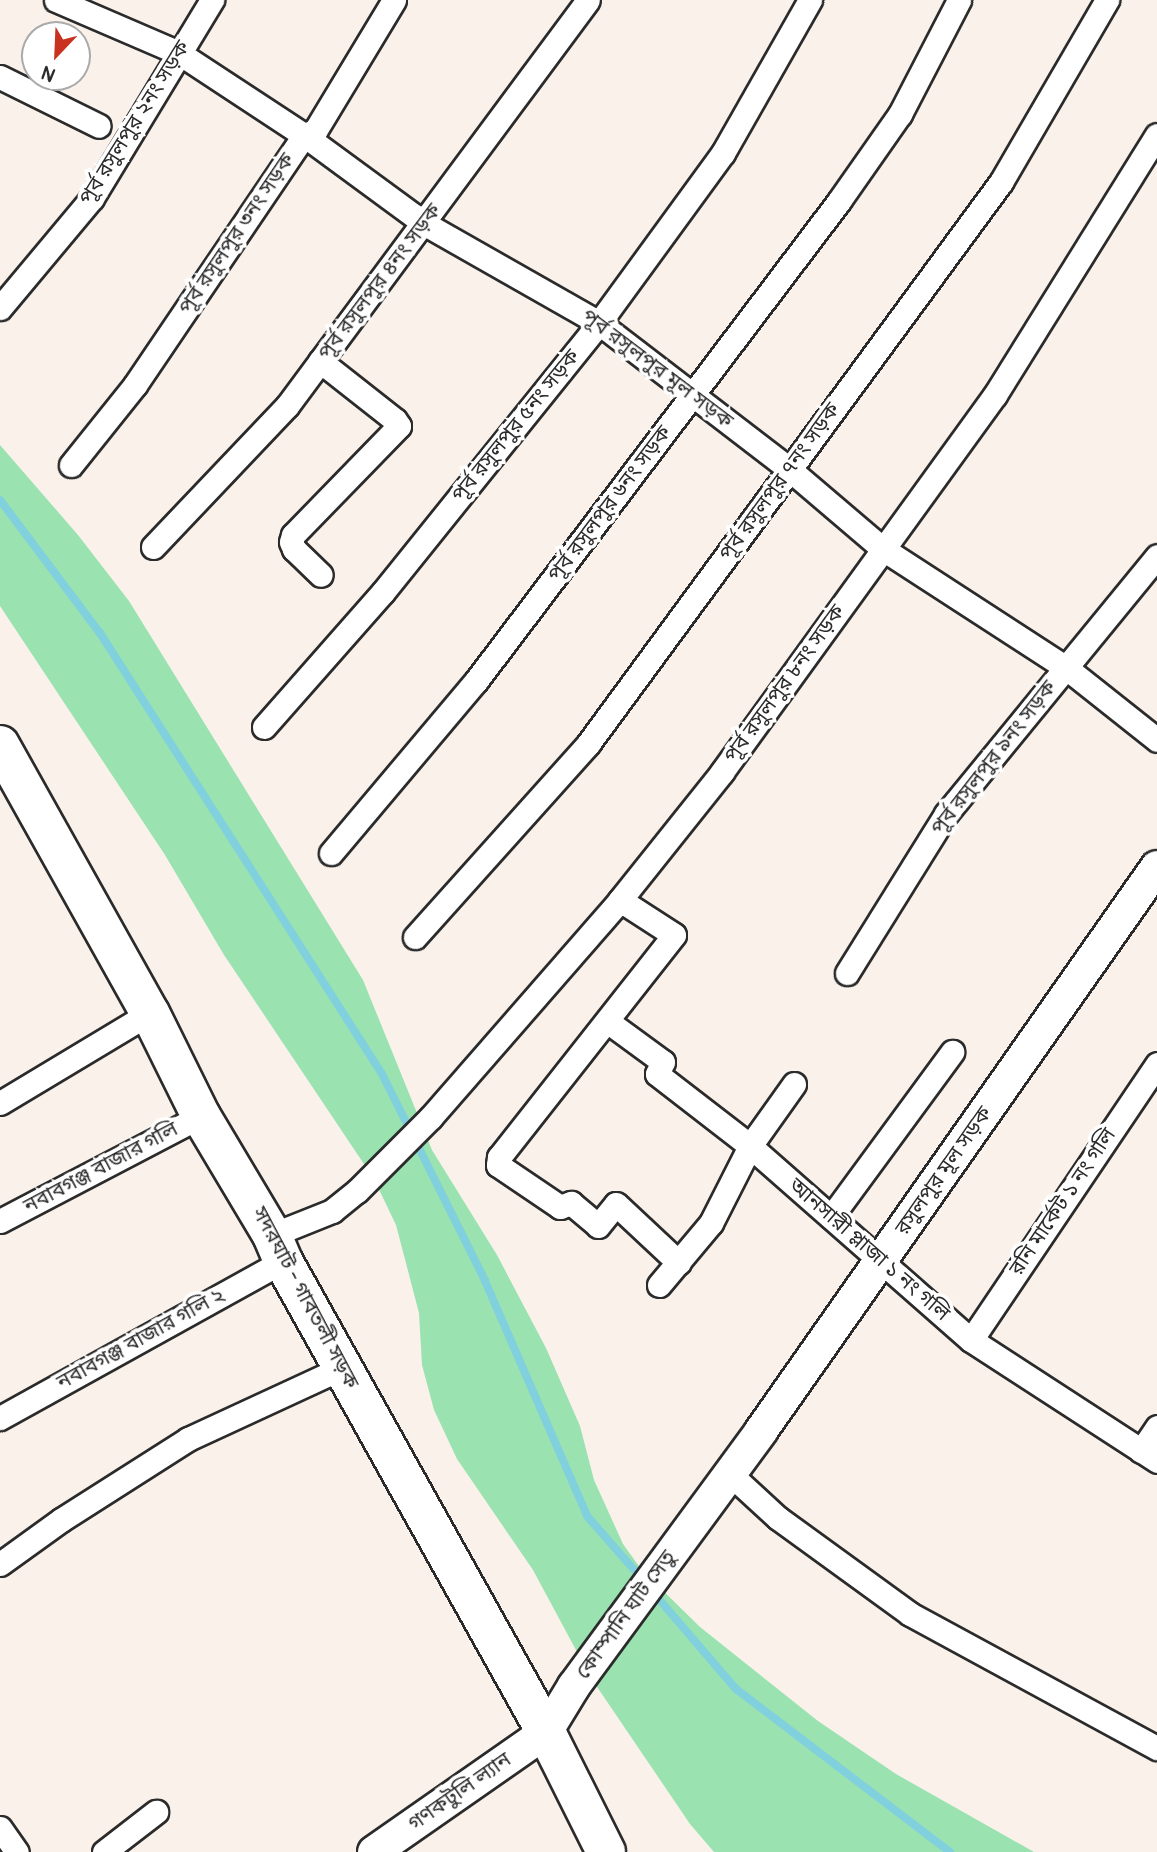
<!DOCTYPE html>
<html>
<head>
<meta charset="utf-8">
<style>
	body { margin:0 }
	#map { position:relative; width:1157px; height:1852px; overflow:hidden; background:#faf2ea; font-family:Pangolin,"Noto Sans Bengali",sans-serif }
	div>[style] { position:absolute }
	.green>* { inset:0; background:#9be2b1 }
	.stream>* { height:8px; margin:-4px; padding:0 4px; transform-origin:4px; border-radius:4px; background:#81d0dd }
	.roads { filter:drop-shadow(2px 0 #2b2b2b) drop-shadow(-2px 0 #2b2b2b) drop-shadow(0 2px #2b2b2b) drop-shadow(0 -2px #2b2b2b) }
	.street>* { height:23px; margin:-11.5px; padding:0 11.5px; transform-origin:11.5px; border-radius:11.5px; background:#fff }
	.secondary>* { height:32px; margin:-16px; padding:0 16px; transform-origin:16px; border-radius:16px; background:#fff }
	.highway>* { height:38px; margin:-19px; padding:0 19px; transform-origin:19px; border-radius:19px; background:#fff }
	span { translate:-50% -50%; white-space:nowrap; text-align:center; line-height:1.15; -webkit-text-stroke:7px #fff; paint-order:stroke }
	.street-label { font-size:21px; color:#2b2b2b }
	.north { position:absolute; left:21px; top:21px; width:70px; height:70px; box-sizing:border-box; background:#fff; border:2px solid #aaa; border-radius:50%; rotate:203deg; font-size:19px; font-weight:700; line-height:28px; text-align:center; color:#2b2b2b }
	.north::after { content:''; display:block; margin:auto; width:24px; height:32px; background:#c8321e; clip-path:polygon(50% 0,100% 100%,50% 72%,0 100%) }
</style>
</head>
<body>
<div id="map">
	<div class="green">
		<div style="clip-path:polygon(0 445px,78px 535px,129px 601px,363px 980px,432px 1150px,497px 1255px,546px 1348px,580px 1426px,594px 1480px,623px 1544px,641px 1569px,700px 1627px,818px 1721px,896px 1774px,1034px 1852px,714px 1852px,690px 1824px,591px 1678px,533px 1570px,457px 1459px,434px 1410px,422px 1365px,419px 1313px,396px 1225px,374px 1179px,224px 955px,165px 855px,0 606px)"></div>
	</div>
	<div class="stream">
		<div style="left:0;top:500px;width:166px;rotate:53.1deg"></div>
		<div style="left:100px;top:633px;width:523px;rotate:57.4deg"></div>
		<div style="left:382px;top:1074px;width:231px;rotate:63.5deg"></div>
		<div style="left:485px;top:1281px;width:256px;rotate:66.5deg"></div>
		<div style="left:587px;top:1516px;width:85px;rotate:48.8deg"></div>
		<div style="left:651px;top:1590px;width:130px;rotate:49.4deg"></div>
		<div style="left:736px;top:1689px;width:269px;rotate:37.3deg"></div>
	</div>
	<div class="roads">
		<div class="street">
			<div style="left:56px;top:0;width:134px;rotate:23.3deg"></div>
			<div style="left:179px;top:53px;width:149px;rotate:33.3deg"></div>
			<div style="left:304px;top:135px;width:150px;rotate:36.3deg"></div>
			<div style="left:425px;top:224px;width:200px;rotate:29.6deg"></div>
			<div style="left:599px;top:323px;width:240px;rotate:37.5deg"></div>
			<div style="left:789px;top:469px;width:123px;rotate:40.4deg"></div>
			<div style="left:883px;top:549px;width:217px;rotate:33deg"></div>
			<div style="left:1065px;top:667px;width:117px;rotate:38.4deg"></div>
			<div style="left:0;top:77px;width:110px;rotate:26.3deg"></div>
			<div style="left:0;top:308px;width:143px;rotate:-50.1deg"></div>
			<div style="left:92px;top:198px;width:232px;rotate:-58.8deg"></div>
			<div style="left:320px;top:361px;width:95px;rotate:38.2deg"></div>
			<div style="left:395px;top:420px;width:7px;rotate:56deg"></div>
			<div style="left:399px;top:426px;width:152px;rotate:134.2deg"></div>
			<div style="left:293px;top:535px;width:7px;rotate:106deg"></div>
			<div style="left:291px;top:542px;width:8px;rotate:67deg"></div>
			<div style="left:294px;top:549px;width:37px;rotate:44deg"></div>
			<div style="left:71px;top:465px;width:102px;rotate:-51.3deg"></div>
			<div style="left:135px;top:385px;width:302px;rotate:-55.9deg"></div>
			<div style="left:304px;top:135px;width:12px;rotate:-20deg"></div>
			<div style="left:315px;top:131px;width:153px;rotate:-58.9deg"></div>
			<div style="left:153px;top:547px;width:195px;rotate:-46.5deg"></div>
			<div style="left:287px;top:406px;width:505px;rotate:-53.45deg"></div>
			<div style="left:264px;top:727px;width:180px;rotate:-48.6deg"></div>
			<div style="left:383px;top:592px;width:345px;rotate:-51.2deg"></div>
			<div style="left:599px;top:323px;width:210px;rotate:-53.9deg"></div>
			<div style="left:723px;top:153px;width:176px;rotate:-60.4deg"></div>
			<div style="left:331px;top:853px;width:225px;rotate:-49.9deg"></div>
			<div style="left:476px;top:681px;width:602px;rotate:-52.9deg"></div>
			<div style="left:839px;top:201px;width:106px;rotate:-55deg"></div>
			<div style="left:900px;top:114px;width:128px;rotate:-62.6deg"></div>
			<div style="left:620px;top:900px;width:64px;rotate:32.9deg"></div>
			<div style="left:674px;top:935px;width:283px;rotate:128.2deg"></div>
			<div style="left:499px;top:1157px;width:8px;rotate:97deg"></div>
			<div style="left:498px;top:1165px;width:75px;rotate:34.1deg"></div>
			<div style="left:560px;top:1207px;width:12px;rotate:-20deg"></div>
			<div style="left:571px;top:1203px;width:35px;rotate:40deg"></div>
			<div style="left:598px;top:1226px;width:28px;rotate:-51deg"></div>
			<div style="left:616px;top:1204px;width:86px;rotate:43.1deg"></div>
			<div style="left:415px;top:937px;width:259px;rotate:-48.1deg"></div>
			<div style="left:588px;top:744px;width:697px;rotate:-53.69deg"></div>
			<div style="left:1001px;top:182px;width:211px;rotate:-59.8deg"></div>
			<div style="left:847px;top:973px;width:187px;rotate:-58.1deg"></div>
			<div style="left:946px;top:814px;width:333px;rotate:-50.7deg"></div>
			<div style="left:607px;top:1021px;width:69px;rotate:36.2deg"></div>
			<div style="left:663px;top:1062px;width:13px;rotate:117deg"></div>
			<div style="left:657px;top:1074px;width:118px;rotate:37.7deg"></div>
			<div style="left:750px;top:1146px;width:294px;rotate:41.3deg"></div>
			<div style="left:971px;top:1340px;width:222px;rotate:33deg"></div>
			<div style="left:0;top:1103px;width:175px;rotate:-31deg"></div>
			<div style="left:831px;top:1217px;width:205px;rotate:-53.7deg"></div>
			<div style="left:0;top:1221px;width:227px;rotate:-27.6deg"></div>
			<div style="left:272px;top:1235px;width:65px;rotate:-21.8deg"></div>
			<div style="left:332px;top:1211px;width:32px;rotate:-39deg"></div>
			<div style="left:357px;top:1191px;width:105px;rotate:-45deg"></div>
			<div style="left:431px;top:1117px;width:288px;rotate:-48.9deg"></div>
			<div style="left:620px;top:900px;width:164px;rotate:-51.4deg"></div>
			<div style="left:722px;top:772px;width:465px;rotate:-54.1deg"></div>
			<div style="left:995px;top:395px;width:306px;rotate:-58.1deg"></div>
			<div style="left:659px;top:1285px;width:81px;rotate:-50deg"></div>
			<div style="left:711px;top:1223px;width:86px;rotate:-63.1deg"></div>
			<div style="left:750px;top:1146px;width:76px;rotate:-54.6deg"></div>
			<div style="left:971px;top:1340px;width:333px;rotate:-56deg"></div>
			<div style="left:0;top:1418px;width:324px;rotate:-29deg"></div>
			<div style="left:1141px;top:1451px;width:29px;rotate:-56deg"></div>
			<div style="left:729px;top:1473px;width:67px;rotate:42.6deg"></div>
			<div style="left:778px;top:1518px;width:163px;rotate:36deg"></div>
			<div style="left:910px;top:1614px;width:281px;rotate:28.5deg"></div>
			<div style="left:0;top:1564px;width:75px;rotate:-35.8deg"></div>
			<div style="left:61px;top:1520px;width:151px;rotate:-32.5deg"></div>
			<div style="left:188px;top:1439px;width:170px;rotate:-24.8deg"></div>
			<div style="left:0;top:1828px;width:29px;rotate:55deg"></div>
			<div style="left:104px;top:1852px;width:66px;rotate:-37.6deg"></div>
		</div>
		<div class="secondary">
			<div style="left:374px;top:1852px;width:210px;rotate:-34.9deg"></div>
			<div style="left:546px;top:1732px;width:54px;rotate:-58.7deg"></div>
			<div style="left:574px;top:1686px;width:316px;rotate:-53.7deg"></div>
			<div style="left:761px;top:1431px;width:689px;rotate:-54.93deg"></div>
		</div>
		<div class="highway">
			<div style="left:0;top:745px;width:307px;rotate:60.8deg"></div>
			<div style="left:150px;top:1013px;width:115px;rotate:63.7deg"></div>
			<div style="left:201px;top:1116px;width:139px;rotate:59.2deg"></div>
			<div style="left:272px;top:1235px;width:28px;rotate:67deg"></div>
			<div style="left:283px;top:1261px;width:539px;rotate:60.82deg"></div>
			<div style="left:546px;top:1732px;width:134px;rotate:63.4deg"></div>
		</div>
	</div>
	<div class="street-label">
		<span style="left:135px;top:123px;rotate:-58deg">পূর্ব রসুলপুর ২নং সড়ক</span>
		<span style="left:237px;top:234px;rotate:-56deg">পূর্ব রসুলপুর ৩নং সড়ক</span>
		<span style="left:380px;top:282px;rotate:-53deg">পূর্ব রসুলপুর ৪নং সড়ক</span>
		<span style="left:657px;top:369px;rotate:37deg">পূর্ব রসুলপুর মূল সড়ক</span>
		<span style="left:516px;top:426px;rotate:-51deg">পূর্ব রসুলপুর ৫নং সড়ক</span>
		<span style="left:780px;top:482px;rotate:-54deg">পূর্ব রসুলপুর ৭নং সড়ক</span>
		<span style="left:610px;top:504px;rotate:-53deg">পূর্ব রসুলপুর ৬নং সড়ক</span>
		<span style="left:785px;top:684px;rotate:-54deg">পূর্ব রসুলপুর ৮নং সড়ক</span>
		<span style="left:994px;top:758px;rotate:-52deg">পূর্ব রসুলপুর ৯নং সড়ক</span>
		<span style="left:101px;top:1168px;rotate:-28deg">নবাবগঞ্জ বাজার গলি</span>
		<span style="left:944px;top:1171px;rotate:-55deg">রসুলপুর মূল সড়ক</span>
		<span style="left:1063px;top:1202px;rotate:-56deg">রনি মার্কেট ১ নং গলি</span>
		<span style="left:869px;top:1250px;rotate:41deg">আনসারী প্লাজা ১ নং গলি</span>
		<span style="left:305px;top:1298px;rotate:62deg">সদরঘাট - গাবতলী সড়ক</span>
		<span style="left:141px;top:1339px;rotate:-29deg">নবাবগঞ্জ বাজার গলি ২</span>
		<span style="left:626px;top:1615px;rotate:-54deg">কোম্পানি ঘাট সেতু</span>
		<span style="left:460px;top:1792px;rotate:-35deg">গণকটুলি ল্যান</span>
	</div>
	<div class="north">N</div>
</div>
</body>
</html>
